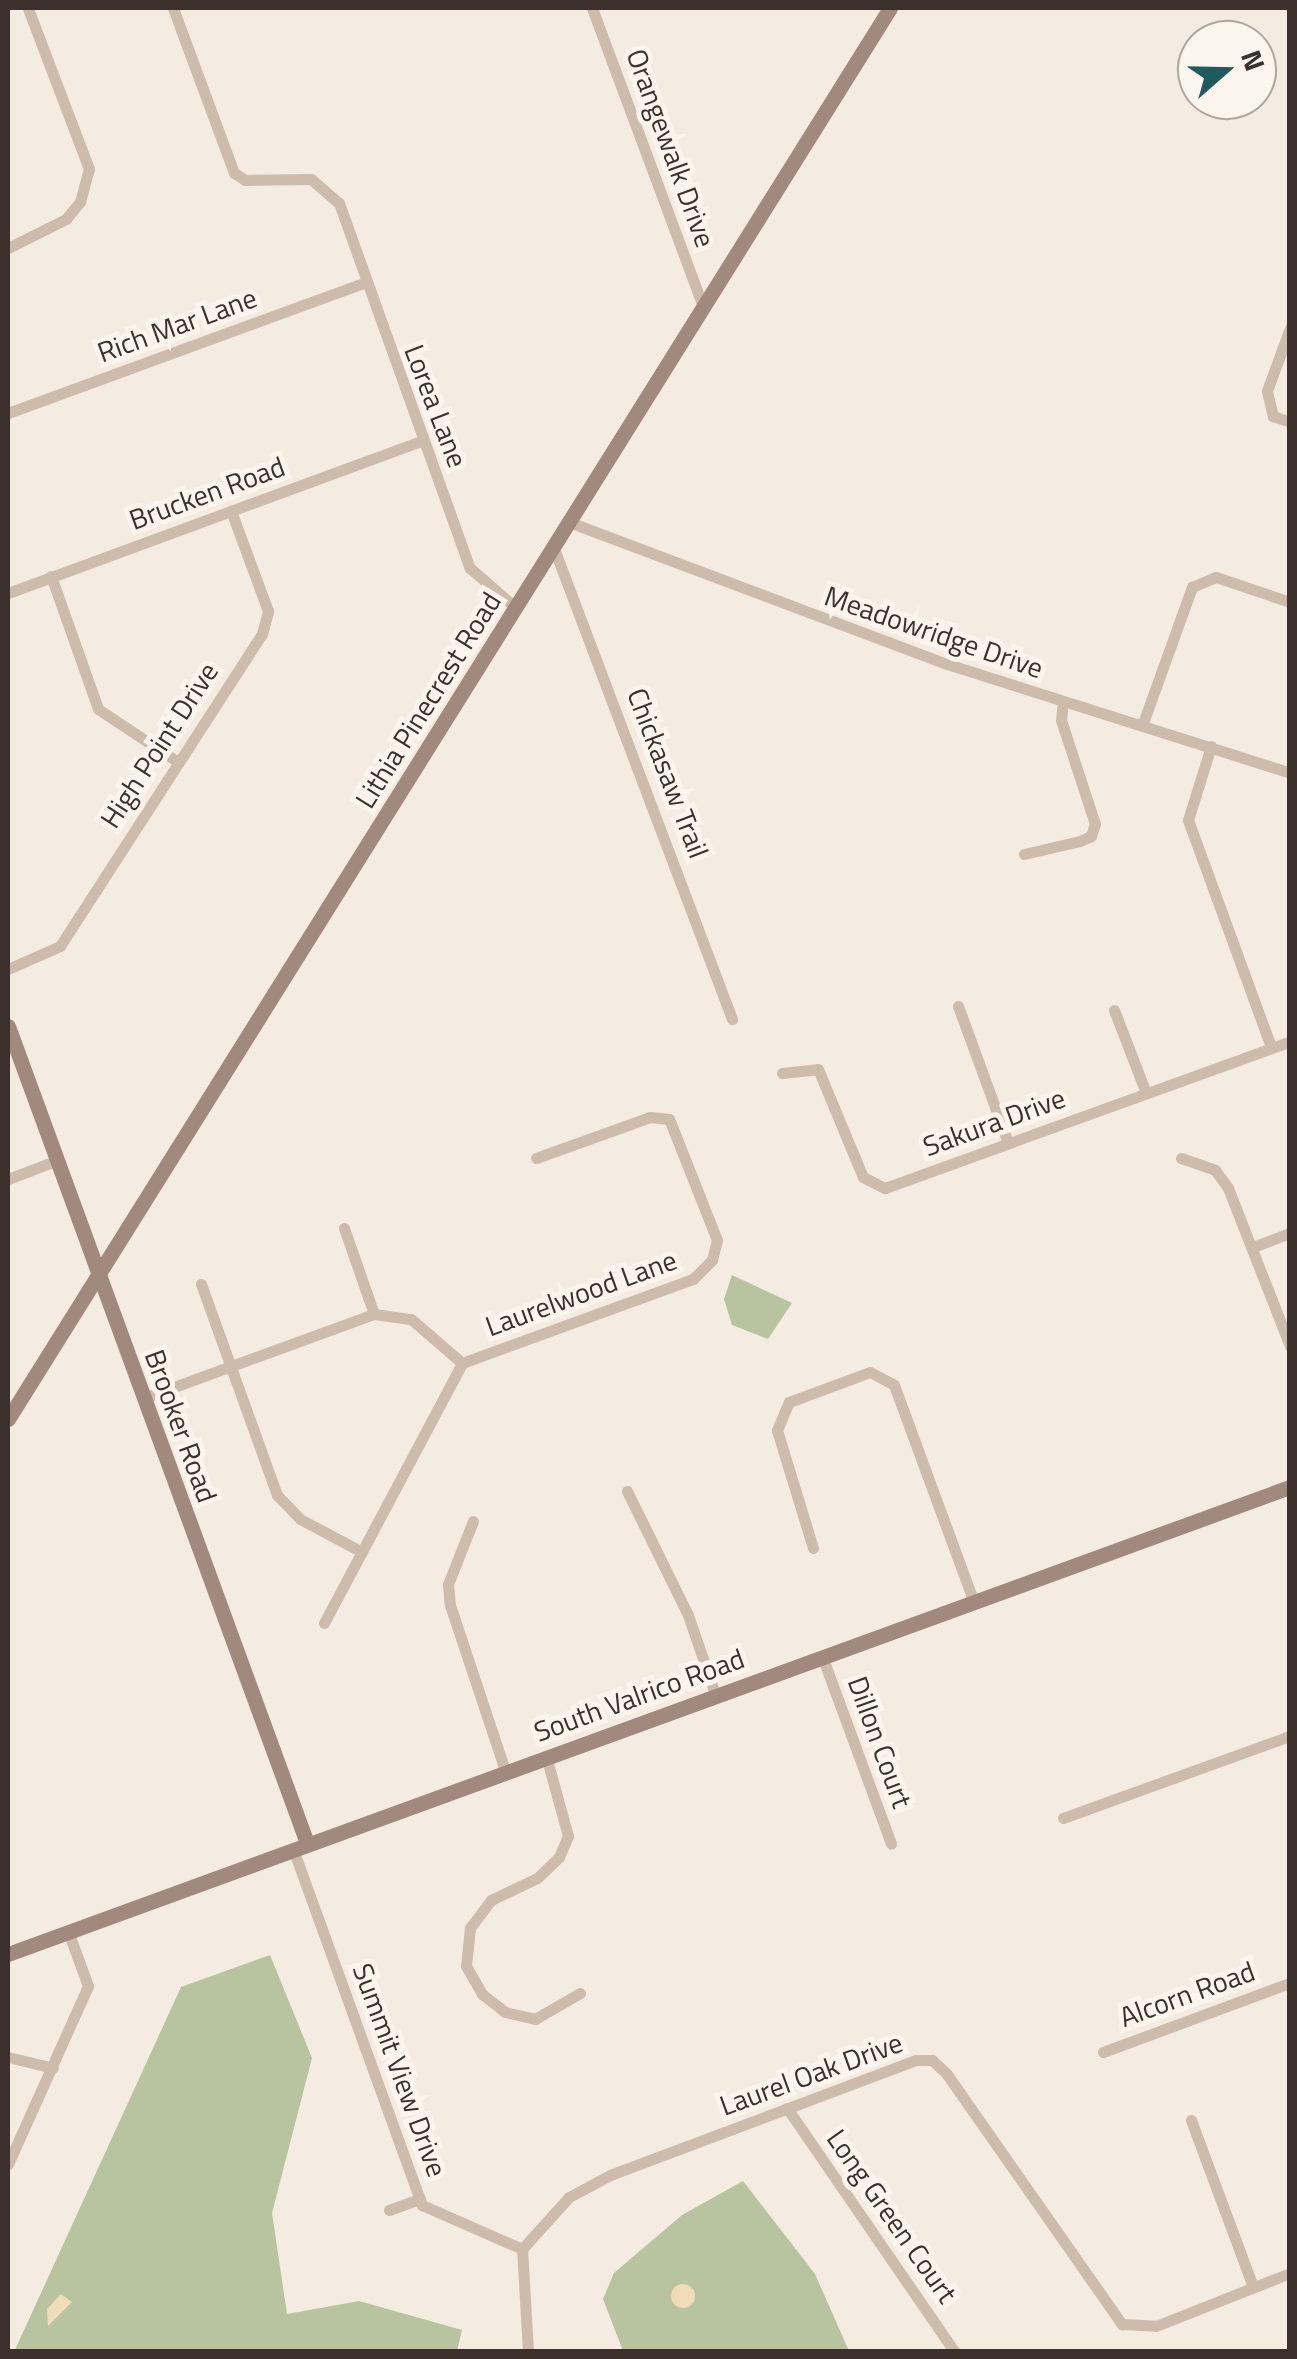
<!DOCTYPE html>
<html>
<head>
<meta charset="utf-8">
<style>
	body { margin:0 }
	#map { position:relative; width:1297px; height:2359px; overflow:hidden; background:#f4ebe1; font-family:"Titillium Web",sans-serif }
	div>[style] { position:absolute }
	.green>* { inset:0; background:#b8c4a0 }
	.sand>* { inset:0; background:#efdcb8 }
	.round { border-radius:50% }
	.street>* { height:11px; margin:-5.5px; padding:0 5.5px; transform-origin:5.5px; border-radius:5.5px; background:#cdbbac }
	.secondary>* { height:15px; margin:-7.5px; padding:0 7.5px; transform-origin:7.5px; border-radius:7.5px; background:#a18a7d }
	span { translate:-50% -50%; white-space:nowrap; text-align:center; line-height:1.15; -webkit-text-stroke:10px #fbf5ee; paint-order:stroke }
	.street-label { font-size:28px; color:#3b302b }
	.frame { position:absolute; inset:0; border:10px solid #3b302b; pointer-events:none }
	.north { position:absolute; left:1177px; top:20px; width:100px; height:100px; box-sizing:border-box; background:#fbf5ee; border:2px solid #aea6a0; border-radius:50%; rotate:70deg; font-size:28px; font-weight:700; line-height:40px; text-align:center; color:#3b302b }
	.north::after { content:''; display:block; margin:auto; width:35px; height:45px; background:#1f5a5e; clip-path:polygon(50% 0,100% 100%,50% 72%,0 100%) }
</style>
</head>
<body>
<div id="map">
	<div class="green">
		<div style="clip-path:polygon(732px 1275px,792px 1303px,768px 1339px,732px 1325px,724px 1299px)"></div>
		<div style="clip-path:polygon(270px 1955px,312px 2058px,272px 2213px,287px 2314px,359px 2301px,462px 2330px,457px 2351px,14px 2352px,181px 1987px)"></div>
		<div style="clip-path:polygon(743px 2181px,815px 2274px,849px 2351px,623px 2351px,603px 2299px,614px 2273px,682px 2215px)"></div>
	</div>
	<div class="sand">
		<div class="round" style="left:671px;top:2284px;width:24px;height:24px"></div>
		<div style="clip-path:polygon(61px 2294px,72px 2302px,48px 2326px,47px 2309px)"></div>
	</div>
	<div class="street">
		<div style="left:173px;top:8px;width:176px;rotate:69.7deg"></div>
		<div style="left:234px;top:173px;width:13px;rotate:32deg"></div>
		<div style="left:245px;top:180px;width:66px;rotate:-0.9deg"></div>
		<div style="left:311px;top:179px;width:37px;rotate:41deg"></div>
		<div style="left:339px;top:203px;width:388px;rotate:70.3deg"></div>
		<div style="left:470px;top:568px;width:60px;rotate:40.9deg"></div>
		<div style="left:592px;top:8px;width:318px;rotate:69.6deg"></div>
		<div style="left:8px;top:248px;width:65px;rotate:-26.6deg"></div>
		<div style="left:66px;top:219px;width:22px;rotate:-51deg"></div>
		<div style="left:80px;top:202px;width:34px;rotate:-75deg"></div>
		<div style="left:89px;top:169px;width:172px;rotate:-110.8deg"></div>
		<div style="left:1290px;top:328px;width:67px;rotate:110.1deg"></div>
		<div style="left:1267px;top:391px;width:26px;rotate:77deg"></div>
		<div style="left:1273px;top:416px;width:18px;rotate:19deg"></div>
		<div style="left:8px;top:413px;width:378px;rotate:-20.1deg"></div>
		<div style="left:569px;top:522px;width:401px;rotate:20.6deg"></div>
		<div style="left:944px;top:663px;width:363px;rotate:17.6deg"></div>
		<div style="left:553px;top:546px;width:506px;rotate:69.27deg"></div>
		<div style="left:51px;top:576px;width:141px;rotate:70.5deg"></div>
		<div style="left:98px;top:709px;width:96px;rotate:33.5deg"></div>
		<div style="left:8px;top:593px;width:442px;rotate:-20.2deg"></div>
		<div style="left:1143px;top:723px;width:145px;rotate:-70.2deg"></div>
		<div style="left:1192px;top:587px;width:26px;rotate:-23deg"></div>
		<div style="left:1216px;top:577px;width:78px;rotate:18.7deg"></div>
		<div style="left:1211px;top:746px;width:77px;rotate:107.3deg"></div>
		<div style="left:1188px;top:820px;width:242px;rotate:69.9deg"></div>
		<div style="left:1024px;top:854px;width:57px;rotate:-13.1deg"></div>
		<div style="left:1080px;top:841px;width:12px;rotate:-24deg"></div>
		<div style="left:1091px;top:836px;width:13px;rotate:-72deg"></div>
		<div style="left:1095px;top:824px;width:109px;rotate:-108.1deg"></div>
		<div style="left:1061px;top:720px;width:18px;rotate:-84deg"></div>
		<div style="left:8px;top:969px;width:57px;rotate:-23.9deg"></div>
		<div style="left:60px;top:946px;width:372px;rotate:-57.1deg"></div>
		<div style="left:262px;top:634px;width:24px;rotate:-75deg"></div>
		<div style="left:268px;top:611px;width:107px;rotate:-110.3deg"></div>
		<div style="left:958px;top:1006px;width:146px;rotate:69.9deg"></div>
		<div style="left:1114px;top:1010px;width:89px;rotate:68.9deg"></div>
		<div style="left:782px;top:1073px;width:36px;rotate:-6deg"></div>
		<div style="left:818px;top:1069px;width:117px;rotate:67.4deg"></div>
		<div style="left:863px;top:1177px;width:25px;rotate:27deg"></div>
		<div style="left:885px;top:1188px;width:431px;rotate:-19.9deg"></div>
		<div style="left:1181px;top:1158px;width:36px;rotate:19deg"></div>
		<div style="left:1215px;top:1170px;width:22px;rotate:54deg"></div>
		<div style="left:1228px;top:1188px;width:170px;rotate:68.6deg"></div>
		<div style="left:8px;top:1179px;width:53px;rotate:-20.8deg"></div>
		<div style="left:344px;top:1228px;width:91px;rotate:70.8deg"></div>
		<div style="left:1253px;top:1247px;width:40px;rotate:-21deg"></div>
		<div style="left:201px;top:1284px;width:224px;rotate:70.2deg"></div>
		<div style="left:277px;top:1495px;width:33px;rotate:46deg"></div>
		<div style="left:300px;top:1519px;width:70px;rotate:28deg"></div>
		<div style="left:144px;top:1398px;width:245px;rotate:-20.1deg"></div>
		<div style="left:374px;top:1314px;width:37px;rotate:8deg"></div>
		<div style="left:411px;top:1319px;width:67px;rotate:40.8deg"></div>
		<div style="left:627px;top:1491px;width:138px;rotate:63.8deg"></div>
		<div style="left:688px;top:1615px;width:83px;rotate:71.1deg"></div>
		<div style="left:473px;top:1521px;width:68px;rotate:111.6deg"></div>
		<div style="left:448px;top:1584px;width:21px;rotate:85deg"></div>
		<div style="left:450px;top:1605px;width:174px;rotate:71.6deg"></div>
		<div style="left:813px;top:1548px;width:123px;rotate:-107deg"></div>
		<div style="left:777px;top:1430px;width:30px;rotate:-67deg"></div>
		<div style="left:789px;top:1402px;width:86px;rotate:-20.3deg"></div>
		<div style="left:870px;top:1372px;width:27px;rotate:28deg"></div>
		<div style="left:894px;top:1385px;width:229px;rotate:69.8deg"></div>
		<div style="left:324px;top:1623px;width:294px;rotate:-62deg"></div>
		<div style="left:462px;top:1363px;width:246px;rotate:-20deg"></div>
		<div style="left:693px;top:1279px;width:27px;rotate:-45deg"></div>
		<div style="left:712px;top:1260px;width:21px;rotate:-76deg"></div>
		<div style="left:717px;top:1240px;width:130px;rotate:-111.6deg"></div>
		<div style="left:669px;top:1119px;width:19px;rotate:-174deg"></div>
		<div style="left:650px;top:1117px;width:121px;rotate:160.2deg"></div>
		<div style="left:822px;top:1656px;width:200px;rotate:69.8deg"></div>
		<div style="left:546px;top:1756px;width:83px;rotate:74.6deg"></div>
		<div style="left:568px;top:1836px;width:23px;rotate:113deg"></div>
		<div style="left:559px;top:1857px;width:30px;rotate:136deg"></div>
		<div style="left:537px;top:1878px;width:51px;rotate:154.4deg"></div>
		<div style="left:491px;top:1900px;width:35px;rotate:127deg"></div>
		<div style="left:470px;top:1928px;width:38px;rotate:96deg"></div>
		<div style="left:466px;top:1966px;width:32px;rotate:60deg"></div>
		<div style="left:482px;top:1994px;width:29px;rotate:38deg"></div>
		<div style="left:505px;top:2012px;width:31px;rotate:13deg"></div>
		<div style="left:535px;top:2019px;width:52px;rotate:-30deg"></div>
		<div style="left:1063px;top:1818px;width:241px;rotate:-19.9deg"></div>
		<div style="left:293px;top:1849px;width:379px;rotate:70.1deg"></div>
		<div style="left:422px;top:2205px;width:109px;rotate:23.7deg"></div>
		<div style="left:1103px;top:2052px;width:199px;rotate:-20.3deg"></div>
		<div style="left:8px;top:2057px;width:46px;rotate:13.7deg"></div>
		<div style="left:787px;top:2108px;width:296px;rotate:55.5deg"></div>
		<div style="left:1191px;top:2120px;width:178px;rotate:69.6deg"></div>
		<div style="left:8px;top:2164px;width:195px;rotate:-65.8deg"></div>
		<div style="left:88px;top:1986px;width:59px;rotate:-110deg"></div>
		<div style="left:389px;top:2210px;width:33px;rotate:-20deg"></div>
		<div style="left:528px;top:2352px;width:103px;rotate:-93.3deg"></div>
		<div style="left:522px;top:2249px;width:70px;rotate:-47.9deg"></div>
		<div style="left:569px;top:2197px;width:47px;rotate:-28.2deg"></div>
		<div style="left:610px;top:2175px;width:327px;rotate:-20.6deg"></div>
		<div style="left:916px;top:2060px;width:16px"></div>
		<div style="left:932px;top:2060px;width:19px;rotate:43deg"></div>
		<div style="left:946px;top:2073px;width:307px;rotate:55deg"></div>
		<div style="left:1122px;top:2324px;width:34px;rotate:3deg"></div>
		<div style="left:1156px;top:2326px;width:144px;rotate:-21.6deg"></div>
	</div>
	<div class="secondary">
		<div style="left:8px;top:1026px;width:870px;rotate:69.9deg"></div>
		<div style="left:8px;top:1419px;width:1664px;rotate:-57.99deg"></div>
		<div style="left:8px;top:1954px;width:1364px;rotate:-20.02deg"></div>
	</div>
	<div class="street-label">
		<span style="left:671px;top:148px;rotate:70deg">Orangewalk Drive</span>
		<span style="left:177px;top:325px;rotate:-20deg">Rich Mar Lane</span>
		<span style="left:436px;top:406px;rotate:69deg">Lorea Lane</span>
		<span style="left:207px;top:493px;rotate:-20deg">Brucken Road</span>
		<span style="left:934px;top:632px;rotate:19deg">Meadowridge Drive</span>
		<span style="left:428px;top:700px;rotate:-58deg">Lithia Pinecrest Road</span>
		<span style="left:159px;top:745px;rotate:-57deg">High Point Drive</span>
		<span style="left:668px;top:773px;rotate:69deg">Chickasaw Trail</span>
		<span style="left:994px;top:1122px;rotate:-20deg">Sakura Drive</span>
		<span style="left:581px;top:1293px;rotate:-20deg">Laurelwood Lane</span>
		<span style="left:181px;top:1426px;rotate:70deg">Brooker Road</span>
		<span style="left:639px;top:1695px;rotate:-20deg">South Valrico Road</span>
		<span style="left:880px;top:1742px;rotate:70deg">Dillon Court</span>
		<span style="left:1187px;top:1994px;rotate:-20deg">Alcorn Road</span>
		<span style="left:400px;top:2070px;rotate:70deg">Summit View Drive</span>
		<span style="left:811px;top:2074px;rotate:-20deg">Laurel Oak Drive</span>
		<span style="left:892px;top:2216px;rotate:55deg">Long Green Court</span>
	</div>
	<div class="frame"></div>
	<div class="north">N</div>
</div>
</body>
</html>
